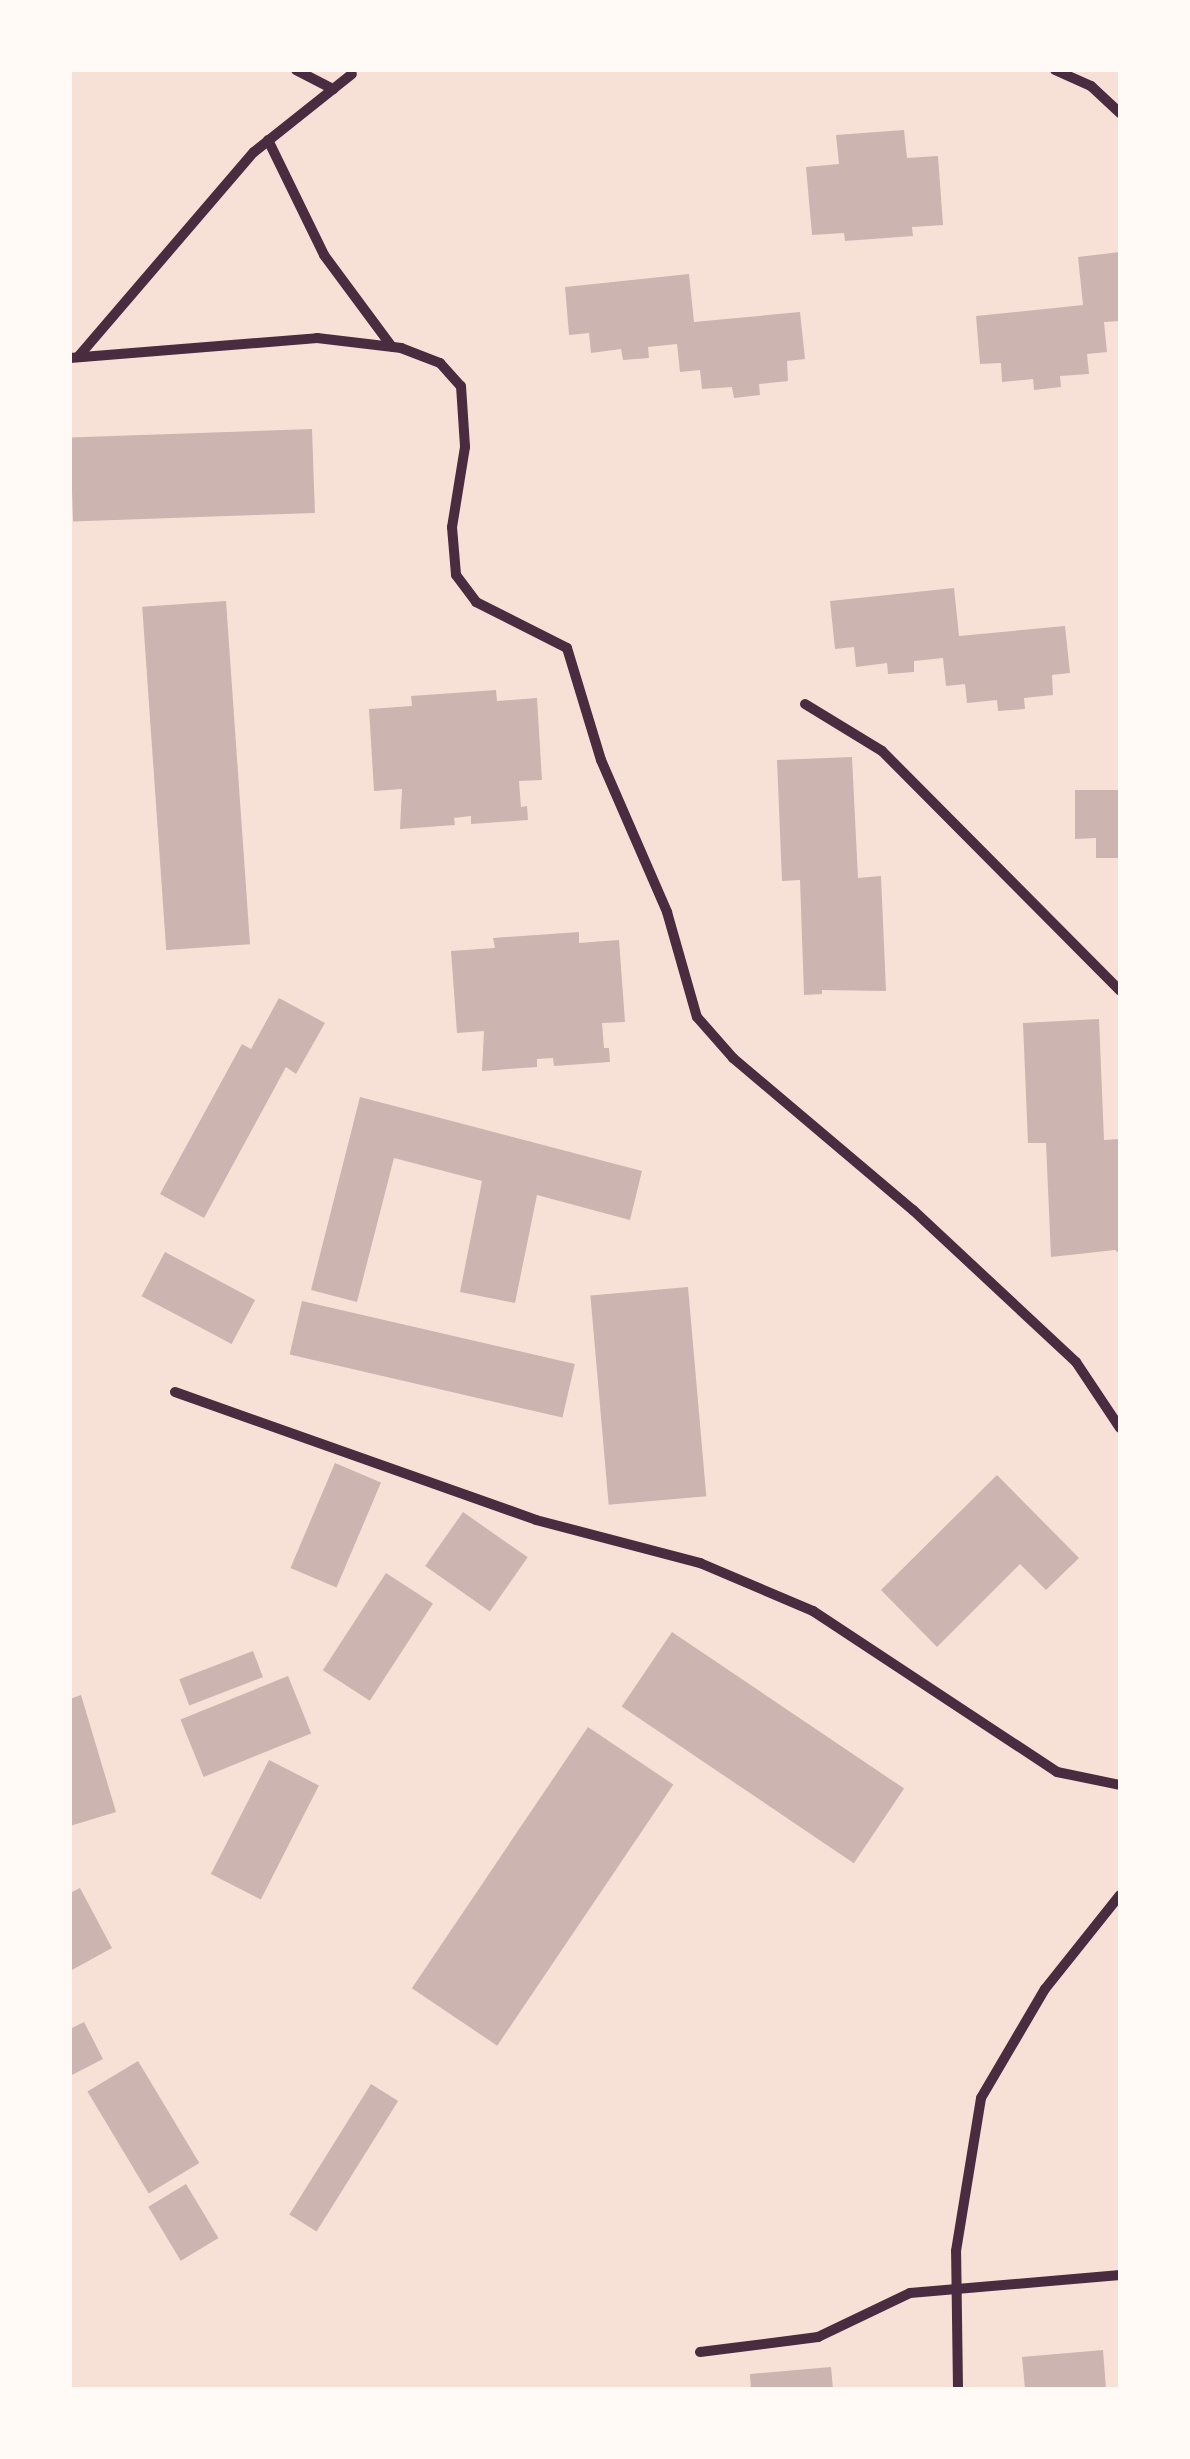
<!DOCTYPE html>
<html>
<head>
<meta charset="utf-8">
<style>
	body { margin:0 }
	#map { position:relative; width:1190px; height:2459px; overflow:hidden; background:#f7e1d7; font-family:Signika,sans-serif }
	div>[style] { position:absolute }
	.building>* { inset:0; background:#ccb4b1; transform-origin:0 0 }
	.minor>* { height:10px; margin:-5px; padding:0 5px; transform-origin:5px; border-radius:5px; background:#4a2c40 }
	span { translate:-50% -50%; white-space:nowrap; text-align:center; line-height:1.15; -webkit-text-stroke:8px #fffaf5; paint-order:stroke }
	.frame { position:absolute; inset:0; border:72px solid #fffaf5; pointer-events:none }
</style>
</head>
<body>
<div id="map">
	<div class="building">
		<div style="clip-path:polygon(904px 130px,907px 158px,938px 156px,943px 225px,912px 227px,913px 236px,845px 241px,844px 233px,812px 235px,806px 167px,839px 164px,836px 135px)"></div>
		<div style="clip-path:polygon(1120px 252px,1120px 321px,1104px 322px,1107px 352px,1087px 354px,1089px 374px,1060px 376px,1061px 387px,1034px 390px,1033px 379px,1002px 382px,1001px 363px,980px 364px,976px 316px,1083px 305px,1078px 257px)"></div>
		<div style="clip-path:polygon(689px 274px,694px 322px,800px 312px,805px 359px,787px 361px,788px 381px,759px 384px,760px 395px,734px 398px,732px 387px,702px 389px,700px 370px,680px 372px,677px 344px,648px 347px,649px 358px,623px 360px,621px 349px,591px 353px,589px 333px,569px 335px,565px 287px)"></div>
		<div style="left:312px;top:429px;width:84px;height:242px;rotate:88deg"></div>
		<div style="clip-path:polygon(954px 588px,959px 636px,1065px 626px,1070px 673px,1052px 675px,1053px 695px,1024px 698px,1025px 709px,998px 711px,997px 700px,967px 703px,965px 684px,946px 686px,943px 658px,914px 661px,914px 672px,888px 674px,887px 663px,856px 667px,854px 647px,835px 649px,830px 601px)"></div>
		<div style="left:226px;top:601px;width:344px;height:84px;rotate:86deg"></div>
		<div style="clip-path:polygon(496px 690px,497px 701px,537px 698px,542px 780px,519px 781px,521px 807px,527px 806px,528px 820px,471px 824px,471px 816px,454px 818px,455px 825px,400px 829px,402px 789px,374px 791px,369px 709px,412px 706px,411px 696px)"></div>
		<div style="clip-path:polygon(852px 757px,858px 878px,881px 876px,886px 991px,822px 990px,822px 994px,804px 995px,800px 880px,782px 881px,777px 760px)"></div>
		<div style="clip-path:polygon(1075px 790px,1120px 790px,1120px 858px,1096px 858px,1096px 838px,1075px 839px)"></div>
		<div style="clip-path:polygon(579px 932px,579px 943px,619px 940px,625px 1022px,602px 1023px,604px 1048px,609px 1048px,610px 1062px,554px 1066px,553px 1058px,537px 1059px,537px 1067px,482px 1071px,484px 1031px,457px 1033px,451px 951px,495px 948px,493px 938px)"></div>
		<div style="clip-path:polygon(279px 998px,325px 1023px,296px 1074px,286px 1067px,204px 1218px,160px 1194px,242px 1044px,251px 1049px)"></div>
		<div style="clip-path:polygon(1099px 1019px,1104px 1140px,1120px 1139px,1120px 1254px,1115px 1250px,1051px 1257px,1046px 1143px,1028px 1143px,1023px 1023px)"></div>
		<div style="clip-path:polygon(360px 1097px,642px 1171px,630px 1220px,537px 1195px,515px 1303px,460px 1292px,482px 1181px,394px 1158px,357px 1302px,311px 1290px)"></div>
		<div style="left:165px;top:1252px;width:102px;height:50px;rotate:28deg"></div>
		<div style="left:688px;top:1287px;width:210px;height:98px;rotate:85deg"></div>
		<div style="left:302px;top:1301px;width:280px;height:55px;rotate:13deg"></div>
		<div style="left:335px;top:1463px;width:50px;height:114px;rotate:23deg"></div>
		<div style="clip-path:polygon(997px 1475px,1079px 1558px,1046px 1590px,1020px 1564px,937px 1647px,881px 1590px)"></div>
		<div style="left:463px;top:1512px;width:79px;height:66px;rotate:35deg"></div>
		<div style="left:386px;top:1573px;width:56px;height:116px;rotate:33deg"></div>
		<div style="left:672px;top:1632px;width:280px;height:90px;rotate:34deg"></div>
		<div style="left:253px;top:1651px;width:28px;height:79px;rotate:69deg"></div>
		<div style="left:288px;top:1676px;width:62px;height:116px;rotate:68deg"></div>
		<div style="clip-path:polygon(81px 1695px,116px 1812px,70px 1826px,70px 1699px)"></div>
		<div style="left:588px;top:1727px;width:103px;height:315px;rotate:34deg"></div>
		<div style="left:269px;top:1760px;width:56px;height:128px;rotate:27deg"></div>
		<div style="clip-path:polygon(80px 1888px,112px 1948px,70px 1971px,70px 1893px)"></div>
		<div style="clip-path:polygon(84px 2022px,103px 2059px,70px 2076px,70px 2029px)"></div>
		<div style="left:138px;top:2061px;width:119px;height:59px;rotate:59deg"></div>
		<div style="left:371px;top:2084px;width:32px;height:154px;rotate:32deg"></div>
		<div style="left:186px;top:2184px;width:63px;height:44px;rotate:59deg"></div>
		<div style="clip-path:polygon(1103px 2350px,1106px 2389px,1025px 2389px,1022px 2357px)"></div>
		<div style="clip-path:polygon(831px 2367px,833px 2389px,751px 2389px,750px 2374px)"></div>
	</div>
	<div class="minor">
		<div style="left:296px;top:70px;width:42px;rotate:27.2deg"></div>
		<div style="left:1055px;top:70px;width:39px;rotate:24deg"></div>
		<div style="left:1091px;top:86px;width:40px;rotate:43deg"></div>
		<div style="left:268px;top:140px;width:128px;rotate:64deg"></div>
		<div style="left:324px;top:255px;width:114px;rotate:53.5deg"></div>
		<div style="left:78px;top:357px;width:270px;rotate:-49.4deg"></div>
		<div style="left:254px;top:152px;width:125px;rotate:-38.5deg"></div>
		<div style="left:70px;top:358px;width:248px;rotate:-4.6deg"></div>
		<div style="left:317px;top:338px;width:85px;rotate:6.8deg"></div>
		<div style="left:401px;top:348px;width:42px;rotate:21deg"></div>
		<div style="left:440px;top:363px;width:31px;rotate:48deg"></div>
		<div style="left:461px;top:386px;width:61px;rotate:86.2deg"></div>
		<div style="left:465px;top:447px;width:81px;rotate:99.2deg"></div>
		<div style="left:452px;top:527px;width:48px;rotate:85.2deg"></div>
		<div style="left:456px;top:575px;width:34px;rotate:53deg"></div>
		<div style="left:476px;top:602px;width:102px;rotate:26.8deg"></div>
		<div style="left:567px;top:648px;width:117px;rotate:73.1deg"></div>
		<div style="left:601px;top:760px;width:166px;rotate:66.5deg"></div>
		<div style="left:667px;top:912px;width:109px;rotate:74.1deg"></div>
		<div style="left:697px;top:1017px;width:55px;rotate:48.7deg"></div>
		<div style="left:733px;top:1058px;width:236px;rotate:40.2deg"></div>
		<div style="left:913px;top:1210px;width:223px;rotate:43deg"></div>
		<div style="left:1076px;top:1362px;width:79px;rotate:56.3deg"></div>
		<div style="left:805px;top:704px;width:90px;rotate:31.4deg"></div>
		<div style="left:882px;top:751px;width:338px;rotate:45.2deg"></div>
		<div style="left:175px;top:1392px;width:383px;rotate:19.5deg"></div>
		<div style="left:536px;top:1520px;width:170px;rotate:14.7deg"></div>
		<div style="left:700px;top:1563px;width:123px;rotate:23deg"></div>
		<div style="left:813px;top:1611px;width:292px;rotate:33.4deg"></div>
		<div style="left:1057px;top:1772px;width:64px;rotate:11.7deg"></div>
		<div style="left:700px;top:2352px;width:119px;rotate:-7.2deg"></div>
		<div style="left:818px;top:2337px;width:102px;rotate:-25.6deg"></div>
		<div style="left:910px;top:2293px;width:211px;rotate:-4.9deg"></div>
		<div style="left:958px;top:2389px;width:138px;rotate:-90.8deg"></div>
		<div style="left:956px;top:2251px;width:155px;rotate:-80.7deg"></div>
		<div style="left:981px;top:2098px;width:126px;rotate:-59.6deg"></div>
		<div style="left:1045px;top:1989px;width:120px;rotate:-51.4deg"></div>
	</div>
	<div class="frame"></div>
</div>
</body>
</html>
